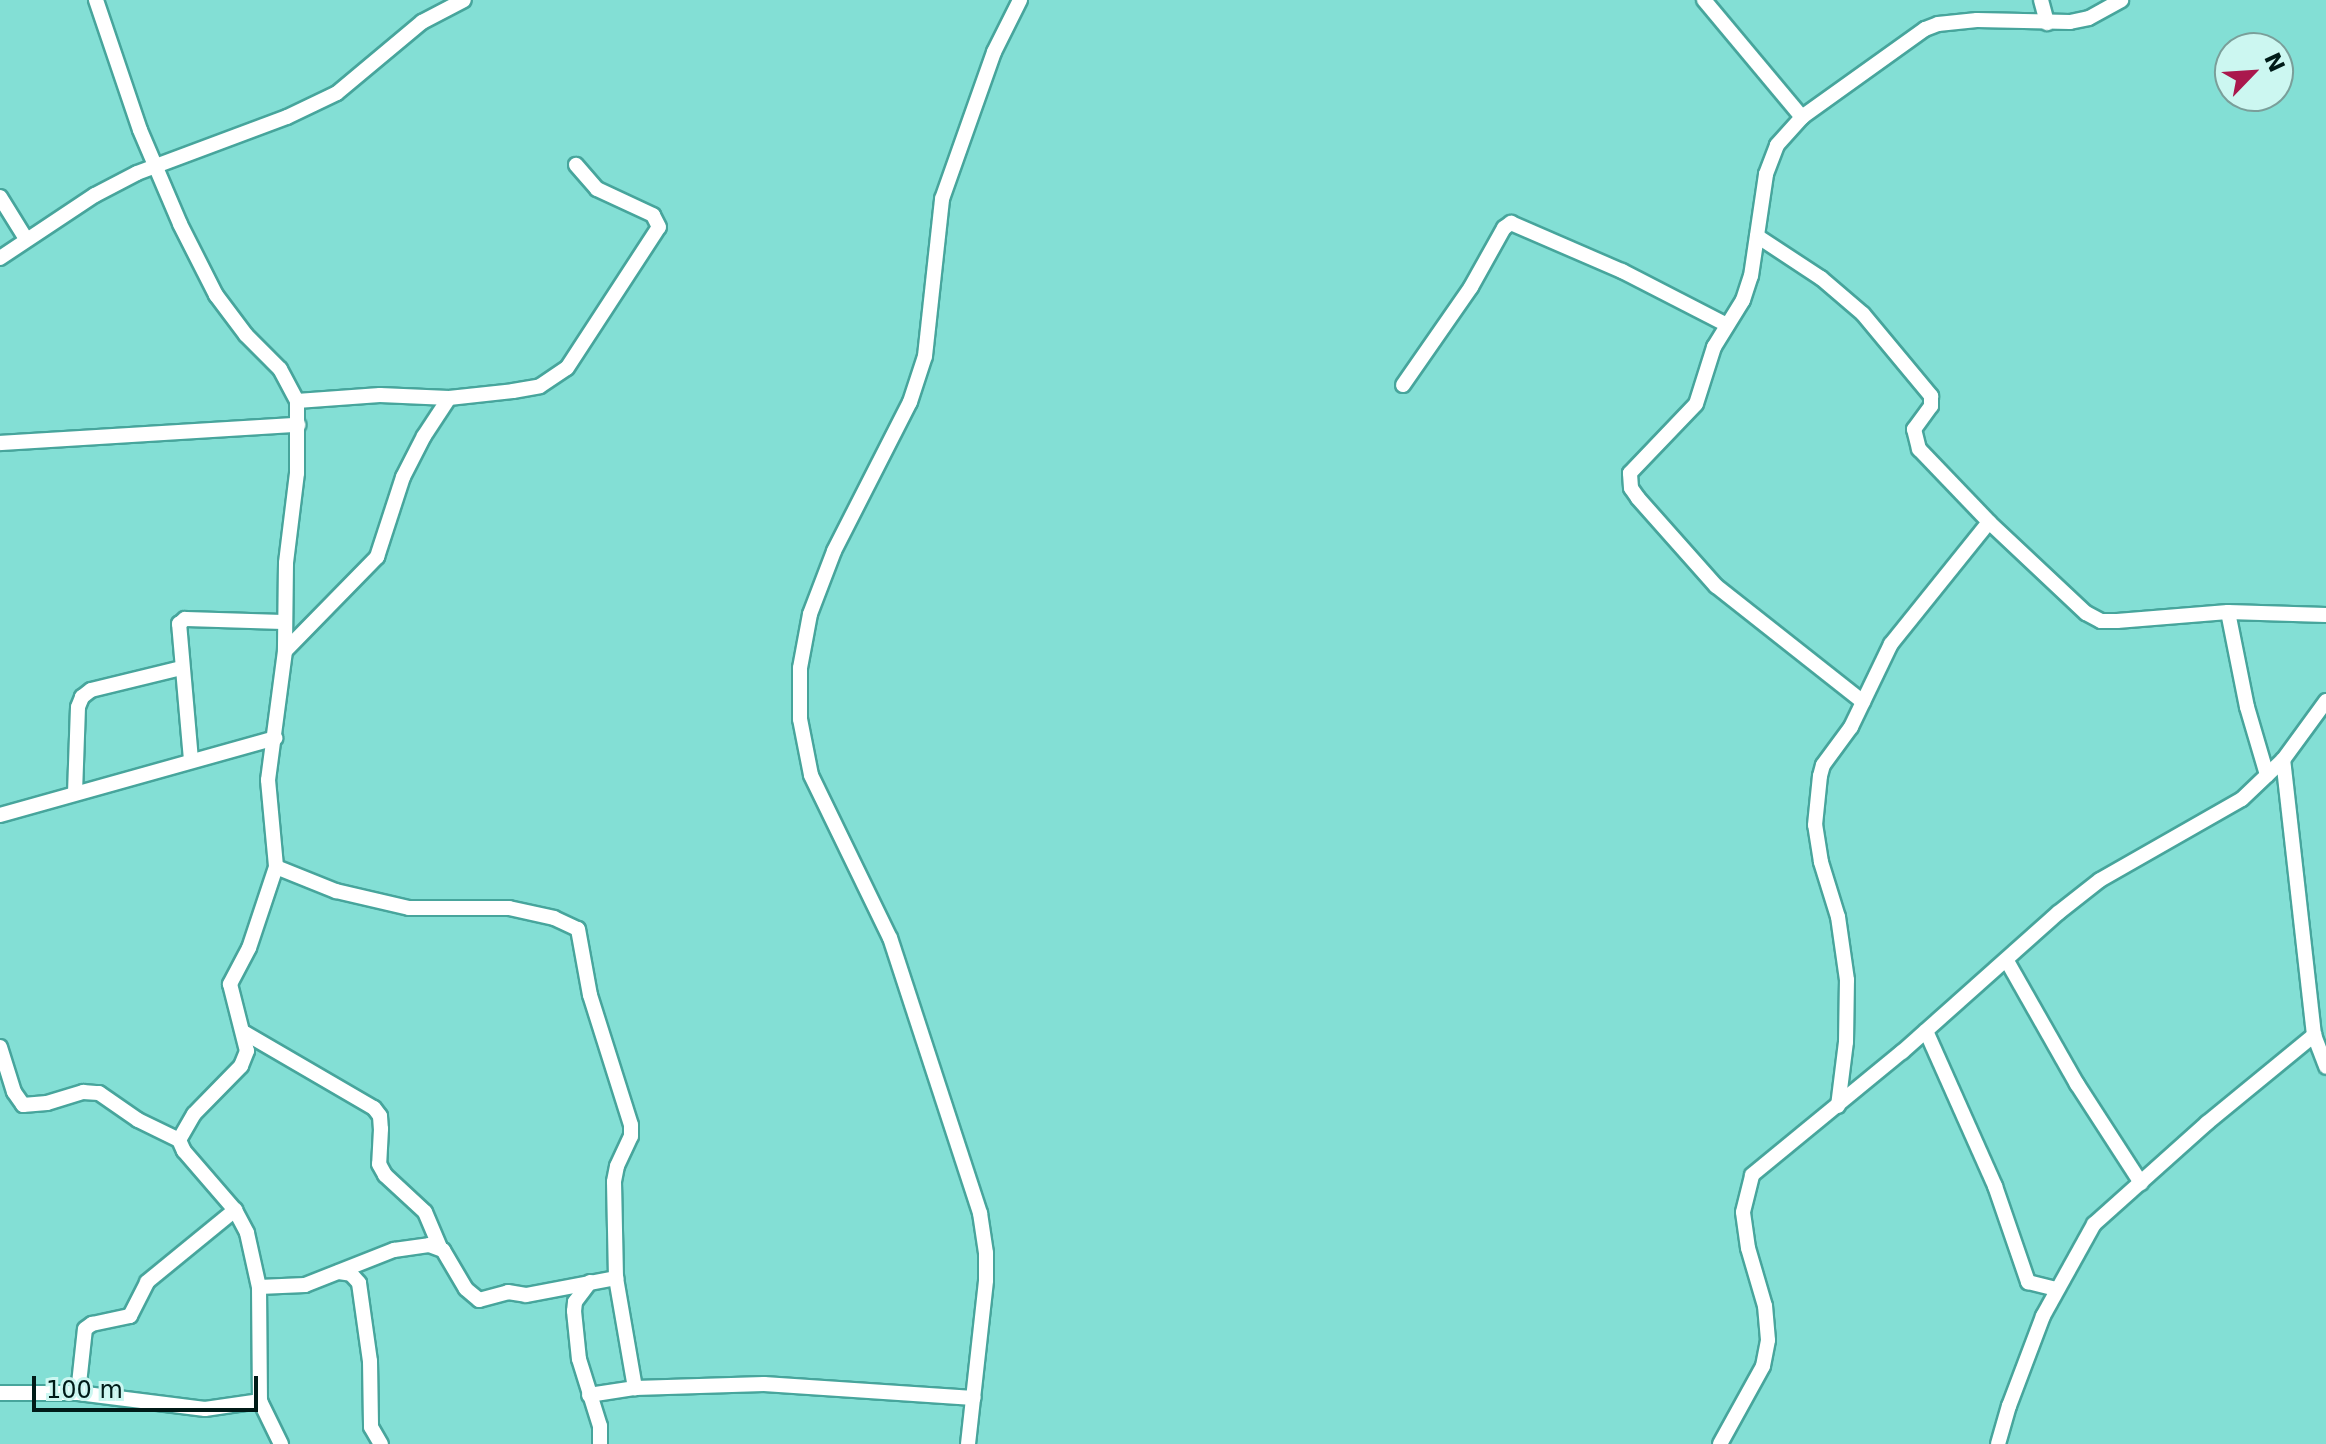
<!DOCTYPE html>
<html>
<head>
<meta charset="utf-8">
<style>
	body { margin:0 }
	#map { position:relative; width:2326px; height:1444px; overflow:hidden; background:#83dfd5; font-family:"DejaVu Sans",sans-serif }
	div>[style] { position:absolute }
	.roads { filter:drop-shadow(2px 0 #47a59c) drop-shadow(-2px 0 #47a59c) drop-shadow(0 2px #47a59c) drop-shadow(0 -2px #47a59c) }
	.street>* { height:14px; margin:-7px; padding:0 7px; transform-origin:7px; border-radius:7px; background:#fff }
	span { translate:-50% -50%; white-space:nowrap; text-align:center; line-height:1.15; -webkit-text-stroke:6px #ccf7f1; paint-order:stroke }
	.north { position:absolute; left:2214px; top:32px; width:80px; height:80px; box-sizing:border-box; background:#ccf7f1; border:2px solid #7a9f9a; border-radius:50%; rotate:65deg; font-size:22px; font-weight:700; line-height:32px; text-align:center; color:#001b18 }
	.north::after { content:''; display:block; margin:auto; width:28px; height:36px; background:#aa184d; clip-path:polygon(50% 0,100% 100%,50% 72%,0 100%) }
	.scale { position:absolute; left:32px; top:1376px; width:226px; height:36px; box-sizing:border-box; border:4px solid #001b18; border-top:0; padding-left:10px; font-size:24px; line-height:28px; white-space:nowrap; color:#001b18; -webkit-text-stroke:6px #ccf7f1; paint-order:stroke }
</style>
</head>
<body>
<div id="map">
	<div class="roads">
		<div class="street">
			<div style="left:96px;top:0;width:137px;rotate:71.3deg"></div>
			<div style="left:140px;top:130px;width:102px;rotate:66.9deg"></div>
			<div style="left:180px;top:224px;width:80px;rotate:63.1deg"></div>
			<div style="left:216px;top:295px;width:50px;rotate:53.1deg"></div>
			<div style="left:246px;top:335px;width:48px;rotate:45deg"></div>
			<div style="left:280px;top:369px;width:36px;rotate:62deg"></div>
			<div style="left:297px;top:401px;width:72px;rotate:90deg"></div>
			<div style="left:297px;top:473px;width:91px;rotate:97deg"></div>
			<div style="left:286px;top:563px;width:88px;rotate:90.7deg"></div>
			<div style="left:285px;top:651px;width:130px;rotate:97.5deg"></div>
			<div style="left:268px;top:780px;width:87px;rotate:84.7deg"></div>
			<div style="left:276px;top:867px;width:85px;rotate:108.4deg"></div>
			<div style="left:249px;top:948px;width:41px;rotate:117.8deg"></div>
			<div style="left:230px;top:984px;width:69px;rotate:75.8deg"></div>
			<div style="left:247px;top:1051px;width:16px;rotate:112deg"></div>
			<div style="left:241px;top:1066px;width:67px;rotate:134.4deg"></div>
			<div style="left:194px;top:1114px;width:30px;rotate:120deg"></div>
			<div style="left:179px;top:1140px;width:12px;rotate:66deg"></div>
			<div style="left:184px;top:1151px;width:78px;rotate:49.2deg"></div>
			<div style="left:235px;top:1210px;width:26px;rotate:62deg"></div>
			<div style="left:247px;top:1233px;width:55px;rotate:77.5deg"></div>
			<div style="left:259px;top:1287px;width:114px;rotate:89.5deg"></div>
			<div style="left:260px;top:1401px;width:48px;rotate:64deg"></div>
			<div style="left:1704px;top:0;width:153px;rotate:50.1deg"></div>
			<div style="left:2041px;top:0;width:24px;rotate:75deg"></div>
			<div style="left:0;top:197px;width:49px;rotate:58.2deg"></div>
			<div style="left:1757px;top:236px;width:77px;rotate:33.3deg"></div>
			<div style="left:1821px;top:278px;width:55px;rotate:40.6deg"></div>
			<div style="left:1863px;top:314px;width:107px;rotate:50.3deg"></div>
			<div style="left:1931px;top:396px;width:10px;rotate:90deg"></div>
			<div style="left:1931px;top:406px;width:29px;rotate:126deg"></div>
			<div style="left:1914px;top:429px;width:21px;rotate:76deg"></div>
			<div style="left:1919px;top:449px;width:101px;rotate:46.2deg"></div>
			<div style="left:1989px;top:522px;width:133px;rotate:43.2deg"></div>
			<div style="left:2086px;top:613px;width:17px;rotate:28deg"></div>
			<div style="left:2101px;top:621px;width:16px"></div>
			<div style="left:2117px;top:621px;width:111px;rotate:-4.6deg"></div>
			<div style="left:2228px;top:612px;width:98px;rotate:1.8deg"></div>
			<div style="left:0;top:258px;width:114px;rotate:-33.6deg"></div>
			<div style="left:95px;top:195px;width:47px;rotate:-27.6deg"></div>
			<div style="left:137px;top:173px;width:160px;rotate:-20.5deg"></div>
			<div style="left:287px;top:117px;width:55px;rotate:-25.6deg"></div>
			<div style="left:337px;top:93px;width:111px;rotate:-39.9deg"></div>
			<div style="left:422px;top:22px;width:47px;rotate:-27.6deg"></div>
			<div style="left:1403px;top:385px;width:119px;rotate:-55.2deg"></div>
			<div style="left:1471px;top:287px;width:68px;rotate:-60.8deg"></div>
			<div style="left:1504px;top:228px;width:9px;rotate:-36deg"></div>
			<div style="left:1511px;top:223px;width:121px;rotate:23.4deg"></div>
			<div style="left:1622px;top:271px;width:118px;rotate:27.2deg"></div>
			<div style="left:297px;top:401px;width:83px;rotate:-4.1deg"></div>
			<div style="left:380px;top:395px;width:69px;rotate:2.5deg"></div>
			<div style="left:449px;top:398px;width:64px;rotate:-6.2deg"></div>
			<div style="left:513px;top:391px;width:27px;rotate:-10deg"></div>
			<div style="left:540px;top:386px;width:32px;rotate:-34deg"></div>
			<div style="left:567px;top:368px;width:168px;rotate:-56.9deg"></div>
			<div style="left:659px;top:227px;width:13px;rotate:-117deg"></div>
			<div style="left:653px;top:215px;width:62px;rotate:-155.1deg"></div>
			<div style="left:597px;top:189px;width:32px;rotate:-131deg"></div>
			<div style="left:0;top:443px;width:299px;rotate:-3.5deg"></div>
			<div style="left:2228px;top:612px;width:97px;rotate:78.7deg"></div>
			<div style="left:2247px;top:707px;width:71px;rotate:73.6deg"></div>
			<div style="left:285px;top:651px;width:132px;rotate:-45.6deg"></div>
			<div style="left:377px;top:557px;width:84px;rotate:-72deg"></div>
			<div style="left:403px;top:477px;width:46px;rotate:-62.9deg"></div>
			<div style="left:424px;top:436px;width:45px;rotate:-56.7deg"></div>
			<div style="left:1863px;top:702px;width:187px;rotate:-141.7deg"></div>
			<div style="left:1716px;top:586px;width:118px;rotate:-131.6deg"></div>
			<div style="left:1638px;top:498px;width:12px;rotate:-125deg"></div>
			<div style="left:1631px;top:488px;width:15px;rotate:-94deg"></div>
			<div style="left:1630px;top:473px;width:95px;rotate:-46.3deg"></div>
			<div style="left:1696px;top:404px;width:60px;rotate:-72.5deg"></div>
			<div style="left:1714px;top:347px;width:55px;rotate:-58.3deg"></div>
			<div style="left:1743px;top:300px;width:25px;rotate:-72deg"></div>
			<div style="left:1751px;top:276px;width:103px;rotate:-81.6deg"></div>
			<div style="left:1766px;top:174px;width:31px;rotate:-69deg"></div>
			<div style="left:1777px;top:145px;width:38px;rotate:-48deg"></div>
			<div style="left:1802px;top:117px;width:151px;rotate:-35.6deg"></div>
			<div style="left:1925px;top:29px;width:14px;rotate:-21deg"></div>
			<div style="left:1938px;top:24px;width:39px;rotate:-6deg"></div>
			<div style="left:1977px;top:20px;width:93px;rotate:1.2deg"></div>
			<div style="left:2070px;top:22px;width:19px;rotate:-12deg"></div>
			<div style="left:2089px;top:18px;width:37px;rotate:-29deg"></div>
			<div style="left:191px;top:760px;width:137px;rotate:-95deg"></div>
			<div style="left:179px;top:624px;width:8px;rotate:-40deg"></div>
			<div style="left:185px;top:619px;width:99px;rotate:1.7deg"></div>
			<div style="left:75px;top:793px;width:86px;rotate:-88deg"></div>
			<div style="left:78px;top:707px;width:11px;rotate:-68deg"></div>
			<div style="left:82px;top:697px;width:11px;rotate:-38deg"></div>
			<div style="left:91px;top:690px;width:93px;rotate:-13.7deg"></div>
			<div style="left:0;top:815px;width:286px;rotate:-15.6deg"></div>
			<div style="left:276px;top:867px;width:65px;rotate:21.8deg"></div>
			<div style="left:336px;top:891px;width:75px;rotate:13.1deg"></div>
			<div style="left:409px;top:908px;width:100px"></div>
			<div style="left:509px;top:908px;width:46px;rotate:12.5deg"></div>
			<div style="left:554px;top:918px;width:26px;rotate:25deg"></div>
			<div style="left:578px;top:929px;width:67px;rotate:79.7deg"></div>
			<div style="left:590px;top:995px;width:136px;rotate:72.5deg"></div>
			<div style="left:631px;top:1125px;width:11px;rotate:90deg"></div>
			<div style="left:631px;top:1136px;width:33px;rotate:115deg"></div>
			<div style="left:617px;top:1166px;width:16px;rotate:101deg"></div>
			<div style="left:614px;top:1182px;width:96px;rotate:88.8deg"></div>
			<div style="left:616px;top:1278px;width:112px;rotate:80.2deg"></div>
			<div style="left:2007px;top:961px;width:142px;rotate:60.4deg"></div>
			<div style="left:2077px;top:1084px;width:118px;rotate:57.1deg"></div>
			<div style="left:1926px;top:1031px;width:170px;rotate:66deg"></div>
			<div style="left:1995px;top:1186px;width:102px;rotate:71deg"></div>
			<div style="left:2028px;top:1282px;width:29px;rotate:14deg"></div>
			<div style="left:245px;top:1033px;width:149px;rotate:30.2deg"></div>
			<div style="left:374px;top:1108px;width:10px;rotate:53deg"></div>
			<div style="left:380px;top:1116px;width:13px;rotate:86deg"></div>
			<div style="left:381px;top:1129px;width:35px;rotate:93deg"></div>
			<div style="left:379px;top:1164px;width:13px;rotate:61deg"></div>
			<div style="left:385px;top:1175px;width:54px;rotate:42.8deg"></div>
			<div style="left:425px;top:1212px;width:39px;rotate:67deg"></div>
			<div style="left:2314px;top:1035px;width:34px;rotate:69deg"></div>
			<div style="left:0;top:1047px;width:47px;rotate:72.7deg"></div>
			<div style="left:14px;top:1092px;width:16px;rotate:55deg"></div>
			<div style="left:23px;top:1105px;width:24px;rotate:-5deg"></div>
			<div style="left:47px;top:1103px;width:38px;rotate:-17deg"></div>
			<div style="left:83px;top:1092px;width:16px;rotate:4deg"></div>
			<div style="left:99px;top:1093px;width:47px;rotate:34.7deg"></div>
			<div style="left:138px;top:1120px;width:46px;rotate:26deg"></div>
			<div style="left:1838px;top:1106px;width:64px;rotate:-82.9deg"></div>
			<div style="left:1846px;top:1042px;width:62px;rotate:-89.1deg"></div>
			<div style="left:1847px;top:980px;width:64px;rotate:-98.1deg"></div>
			<div style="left:1838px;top:917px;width:58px;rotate:-107.2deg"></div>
			<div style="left:1821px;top:862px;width:37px;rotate:-99deg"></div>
			<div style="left:1815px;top:825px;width:49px;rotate:-84.2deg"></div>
			<div style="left:1820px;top:776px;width:11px;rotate:-75deg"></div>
			<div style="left:1823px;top:765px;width:47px;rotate:-53.6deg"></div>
			<div style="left:1851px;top:727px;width:92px;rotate:-64.3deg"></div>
			<div style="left:1891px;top:644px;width:156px;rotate:-51.2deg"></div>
			<div style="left:339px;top:1272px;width:12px;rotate:9deg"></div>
			<div style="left:351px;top:1274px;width:12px;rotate:48deg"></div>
			<div style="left:359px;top:1283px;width:79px;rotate:82deg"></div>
			<div style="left:370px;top:1361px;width:66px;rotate:89.1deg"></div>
			<div style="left:371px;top:1427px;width:20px;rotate:60deg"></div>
			<div style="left:590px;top:1282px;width:25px;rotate:127deg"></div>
			<div style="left:575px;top:1302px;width:9px;rotate:96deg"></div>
			<div style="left:574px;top:1311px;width:48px;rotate:84.1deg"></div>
			<div style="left:579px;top:1359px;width:70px;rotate:72.6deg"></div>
			<div style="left:600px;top:1426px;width:18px;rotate:90deg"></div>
			<div style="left:259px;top:1287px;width:46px;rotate:-2.5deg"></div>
			<div style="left:305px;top:1285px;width:96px;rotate:-21.5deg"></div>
			<div style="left:394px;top:1250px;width:35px;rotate:-8deg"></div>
			<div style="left:429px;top:1245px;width:15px;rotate:20deg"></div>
			<div style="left:443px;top:1250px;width:45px;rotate:59.5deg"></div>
			<div style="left:466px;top:1289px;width:17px;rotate:40deg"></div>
			<div style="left:479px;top:1300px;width:30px;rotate:-15deg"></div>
			<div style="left:508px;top:1292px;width:18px;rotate:9deg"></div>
			<div style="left:526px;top:1295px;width:92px;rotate:-10.7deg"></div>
			<div style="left:0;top:1393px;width:78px"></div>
			<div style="left:78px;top:1393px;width:128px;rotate:7.2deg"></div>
			<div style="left:205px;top:1409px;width:56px;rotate:-8.3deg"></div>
			<div style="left:78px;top:1393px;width:64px;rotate:-83.8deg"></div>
			<div style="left:85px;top:1329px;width:9px;rotate:-36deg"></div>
			<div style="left:92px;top:1324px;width:39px;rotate:-12deg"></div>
			<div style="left:130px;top:1316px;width:38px;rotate:-63deg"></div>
			<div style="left:147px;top:1282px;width:114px;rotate:-39.3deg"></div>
			<div style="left:589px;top:1395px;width:47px;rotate:-8.7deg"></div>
			<div style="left:635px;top:1388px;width:129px;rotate:-1.8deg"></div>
			<div style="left:764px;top:1384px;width:210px;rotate:3.8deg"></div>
			<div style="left:968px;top:1444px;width:165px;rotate:-83.7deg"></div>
			<div style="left:986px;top:1280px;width:27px;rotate:-90deg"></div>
			<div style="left:986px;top:1253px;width:40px;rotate:-98.5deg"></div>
			<div style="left:980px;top:1213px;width:289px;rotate:-108.1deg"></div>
			<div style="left:890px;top:938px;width:181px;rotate:-115.9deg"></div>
			<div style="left:811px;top:775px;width:57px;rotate:-101.1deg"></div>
			<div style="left:800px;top:719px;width:51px;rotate:-90deg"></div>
			<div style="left:800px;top:668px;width:55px;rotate:-79.5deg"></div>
			<div style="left:810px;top:614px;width:67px;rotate:-69.1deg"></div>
			<div style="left:834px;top:551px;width:167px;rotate:-63deg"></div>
			<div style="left:910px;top:402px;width:48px;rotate:-71.9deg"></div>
			<div style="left:925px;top:356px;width:158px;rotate:-83.8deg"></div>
			<div style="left:942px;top:199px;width:156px;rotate:-70.5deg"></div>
			<div style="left:994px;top:52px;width:58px;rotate:-63.4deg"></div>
			<div style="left:1720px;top:1444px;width:89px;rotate:-61.1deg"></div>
			<div style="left:1763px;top:1366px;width:26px;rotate:-79deg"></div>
			<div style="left:1768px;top:1340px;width:34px;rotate:-95deg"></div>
			<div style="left:1765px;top:1306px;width:60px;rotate:-106.3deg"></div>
			<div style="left:1748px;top:1248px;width:36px;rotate:-98deg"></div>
			<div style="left:1743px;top:1212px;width:38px;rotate:-76deg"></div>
			<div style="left:1752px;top:1175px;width:194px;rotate:-39.4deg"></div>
			<div style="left:1902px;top:1052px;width:209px;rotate:-41.7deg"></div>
			<div style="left:2058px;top:913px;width:53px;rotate:-38.2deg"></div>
			<div style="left:2100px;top:880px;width:163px;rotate:-29.7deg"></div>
			<div style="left:2242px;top:799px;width:57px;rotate:-43.6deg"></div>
			<div style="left:2283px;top:760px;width:73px;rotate:-53.9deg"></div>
			<div style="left:1998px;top:1444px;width:40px;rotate:-74deg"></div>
			<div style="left:2009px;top:1406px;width:96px;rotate:-69.3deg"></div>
			<div style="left:2043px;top:1316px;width:105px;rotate:-61deg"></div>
			<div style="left:2094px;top:1224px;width:152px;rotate:-41.8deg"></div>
			<div style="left:2207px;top:1123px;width:139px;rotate:-39.4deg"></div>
			<div style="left:2314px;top:1035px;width:277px;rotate:-96.4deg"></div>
		</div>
	</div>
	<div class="north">N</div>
	<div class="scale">100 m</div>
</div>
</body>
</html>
